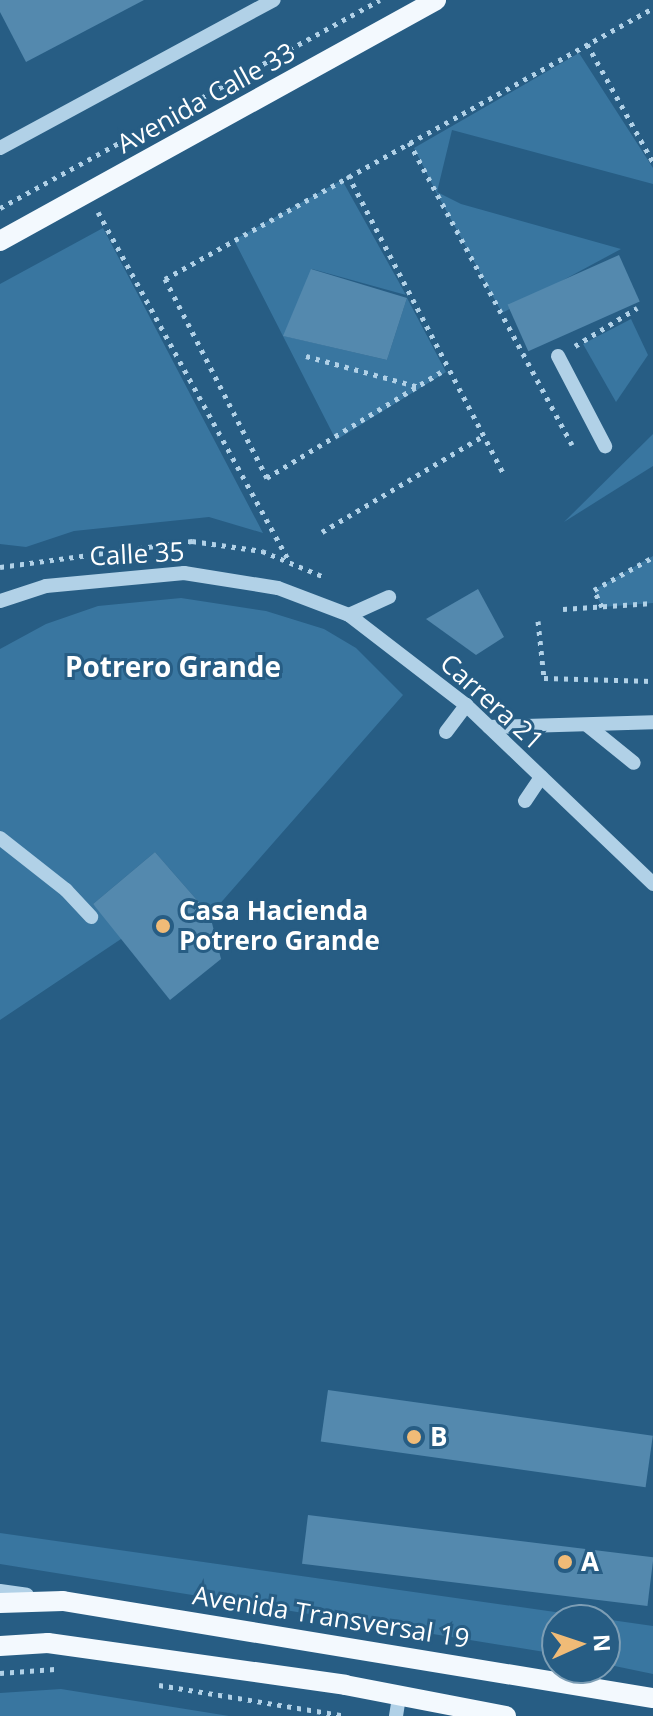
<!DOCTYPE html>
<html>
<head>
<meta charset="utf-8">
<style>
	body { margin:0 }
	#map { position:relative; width:653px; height:1716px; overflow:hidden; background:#275d84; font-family:"Open Sans",sans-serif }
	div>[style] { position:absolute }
	.green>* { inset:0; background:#3976a0 }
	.building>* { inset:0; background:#5489ae; transform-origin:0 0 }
	.path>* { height:5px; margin-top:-2.5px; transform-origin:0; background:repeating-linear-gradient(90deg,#b1d1e7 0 4px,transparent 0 10px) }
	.minor>* { height:14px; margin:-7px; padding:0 7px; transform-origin:7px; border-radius:7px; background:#b1d1e7 }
	.major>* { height:20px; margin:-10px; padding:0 10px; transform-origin:10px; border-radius:10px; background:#f3f9fe }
	.dots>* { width:22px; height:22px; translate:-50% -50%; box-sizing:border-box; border:4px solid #275d84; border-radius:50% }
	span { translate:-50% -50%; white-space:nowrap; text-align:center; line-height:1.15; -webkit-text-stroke:6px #275d84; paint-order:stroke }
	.street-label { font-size:26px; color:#fff }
	.poi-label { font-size:26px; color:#fff; font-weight:700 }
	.left { translate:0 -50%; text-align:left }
	.neighbourhood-label { font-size:28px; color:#fff; font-weight:700 }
	.north { position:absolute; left:541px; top:1604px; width:80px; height:80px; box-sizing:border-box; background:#275d84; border:2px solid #7d9eb5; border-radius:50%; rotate:87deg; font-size:22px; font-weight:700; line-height:32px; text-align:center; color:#fff }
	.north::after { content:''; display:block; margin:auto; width:28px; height:36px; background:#f0bb77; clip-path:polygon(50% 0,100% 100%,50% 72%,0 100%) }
</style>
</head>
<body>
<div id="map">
	<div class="green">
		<div style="clip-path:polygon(579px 53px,653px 168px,653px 184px,452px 130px,437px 192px,461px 204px,621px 249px,502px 313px,436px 192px,414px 148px)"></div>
		<div style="clip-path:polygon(342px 180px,406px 295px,312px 269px,284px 336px,387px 360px,407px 298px,446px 372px,336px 440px,234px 240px)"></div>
		<div style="clip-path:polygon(103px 228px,263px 533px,209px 517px,74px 531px,26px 547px,0 544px,0 284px)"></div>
		<div style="clip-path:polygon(631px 319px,648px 355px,616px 402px,583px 344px)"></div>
		<div style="clip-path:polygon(653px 434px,653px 466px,564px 522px)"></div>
		<div style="clip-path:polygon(653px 556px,653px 603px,602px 607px,594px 590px)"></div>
		<div style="clip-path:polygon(181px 598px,266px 611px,324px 629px,356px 648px,403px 695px,210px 915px,155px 852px,93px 904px,124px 937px,0 1020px,0 649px,46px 624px,98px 606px)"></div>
		<div style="clip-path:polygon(0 1533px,653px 1626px,653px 1674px,605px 1664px,605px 1620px,557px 1620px,557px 1654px,0 1564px)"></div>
		<div style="clip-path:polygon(61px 1689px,229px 1716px,0 1716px,0 1693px)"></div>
	</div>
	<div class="building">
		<div style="clip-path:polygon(0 0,144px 0,26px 62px,0 12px)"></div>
		<div style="left:619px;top:255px;width:51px;height:122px;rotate:66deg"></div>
		<div style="clip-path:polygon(311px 269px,407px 298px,387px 360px,283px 336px)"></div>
		<div style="clip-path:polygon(478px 589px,504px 637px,476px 655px,426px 619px)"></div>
		<div style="clip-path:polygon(155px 852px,210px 915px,221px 959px,170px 1000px,93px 904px)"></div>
		<div style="left:328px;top:1390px;width:328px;height:52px;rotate:8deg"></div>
		<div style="left:308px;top:1515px;width:348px;height:49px;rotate:7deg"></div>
	</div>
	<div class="path">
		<div style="left:587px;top:44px;width:135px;rotate:60.8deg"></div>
		<div style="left:409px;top:142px;width:344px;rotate:61.7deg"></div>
		<div style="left:348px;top:175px;width:339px;rotate:62.5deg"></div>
		<div style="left:0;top:208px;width:433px;rotate:-28.7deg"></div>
		<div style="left:98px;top:212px;width:399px;rotate:61.3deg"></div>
		<div style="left:575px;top:346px;width:73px;rotate:-31.5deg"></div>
		<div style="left:306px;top:356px;width:117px;rotate:15.3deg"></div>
		<div style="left:441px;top:372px;width:204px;rotate:148.7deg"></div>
		<div style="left:267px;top:478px;width:224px;rotate:-117.1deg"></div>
		<div style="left:165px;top:279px;width:558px;rotate:-29.04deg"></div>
		<div style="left:322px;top:532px;width:187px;rotate:-30.8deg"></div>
		<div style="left:0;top:567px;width:194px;rotate:-7.7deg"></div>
		<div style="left:192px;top:541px;width:71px;rotate:8.1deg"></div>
		<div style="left:262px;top:551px;width:65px;rotate:22.6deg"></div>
		<div style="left:602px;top:607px;width:19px;rotate:-115deg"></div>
		<div style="left:594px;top:590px;width:68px;rotate:-29.2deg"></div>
		<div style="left:563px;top:609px;width:90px;rotate:-3.8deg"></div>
		<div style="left:538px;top:621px;width:57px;rotate:84deg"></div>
		<div style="left:544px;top:678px;width:109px;rotate:1.6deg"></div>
		<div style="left:0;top:1673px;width:55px;rotate:-4.2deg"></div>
		<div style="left:159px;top:1685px;width:190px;rotate:9.4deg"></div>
	</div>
	<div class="minor">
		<div style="left:0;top:148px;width:311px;rotate:-28.4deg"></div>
		<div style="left:558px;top:356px;width:102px;rotate:62.4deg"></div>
		<div style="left:0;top:601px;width:48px;rotate:-18.1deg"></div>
		<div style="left:46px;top:586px;width:139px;rotate:-5.4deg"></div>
		<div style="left:184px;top:573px;width:95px;rotate:9.1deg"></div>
		<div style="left:278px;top:588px;width:76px;rotate:20.8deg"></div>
		<div style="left:349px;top:615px;width:148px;rotate:37.6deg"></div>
		<div style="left:466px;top:705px;width:259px;rotate:43.7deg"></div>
		<div style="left:349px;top:615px;width:44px;rotate:-24.2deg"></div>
		<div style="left:587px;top:725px;width:60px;rotate:39deg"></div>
		<div style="left:489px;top:727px;width:164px;rotate:-1.7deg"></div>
		<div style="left:446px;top:732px;width:34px;rotate:-53deg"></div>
		<div style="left:525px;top:801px;width:29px;rotate:-56deg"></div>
		<div style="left:0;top:838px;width:84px;rotate:38.2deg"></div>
		<div style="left:66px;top:890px;width:37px;rotate:47deg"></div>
		<div style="left:0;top:1591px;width:27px;rotate:8deg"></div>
		<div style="left:396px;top:1716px;width:20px;rotate:-81deg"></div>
	</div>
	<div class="major">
		<div style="left:0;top:241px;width:498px;rotate:-28.9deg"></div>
		<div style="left:0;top:1603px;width:63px;rotate:-1.8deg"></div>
		<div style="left:63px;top:1601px;width:598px;rotate:9.34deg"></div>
		<div style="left:0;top:1646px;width:48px;rotate:-3.6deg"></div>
		<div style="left:48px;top:1643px;width:300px;rotate:8deg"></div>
		<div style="left:345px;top:1685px;width:164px;rotate:10.9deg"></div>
	</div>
	<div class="dots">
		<div style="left:163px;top:926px;background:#f0bb77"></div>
		<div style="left:414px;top:1437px;background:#f0bb77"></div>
		<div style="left:565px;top:1562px;background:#f0bb77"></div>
	</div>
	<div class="street-label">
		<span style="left:206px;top:98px;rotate:-29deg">Avenida Calle 33</span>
		<span style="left:137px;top:554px;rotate:-3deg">Calle 35</span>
		<span style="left:492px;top:702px;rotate:42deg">Carrera 21</span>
		<span style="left:331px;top:1617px;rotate:9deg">Avenida Transversal 19</span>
	</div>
	<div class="poi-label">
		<span class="left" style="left:179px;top:926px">Casa Hacienda<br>Potrero Grande</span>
		<span class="left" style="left:430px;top:1437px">B</span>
		<span class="left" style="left:581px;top:1562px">A</span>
	</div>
	<div class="neighbourhood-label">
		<span style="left:173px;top:666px">Potrero Grande</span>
	</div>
	<div class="north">N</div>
</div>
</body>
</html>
